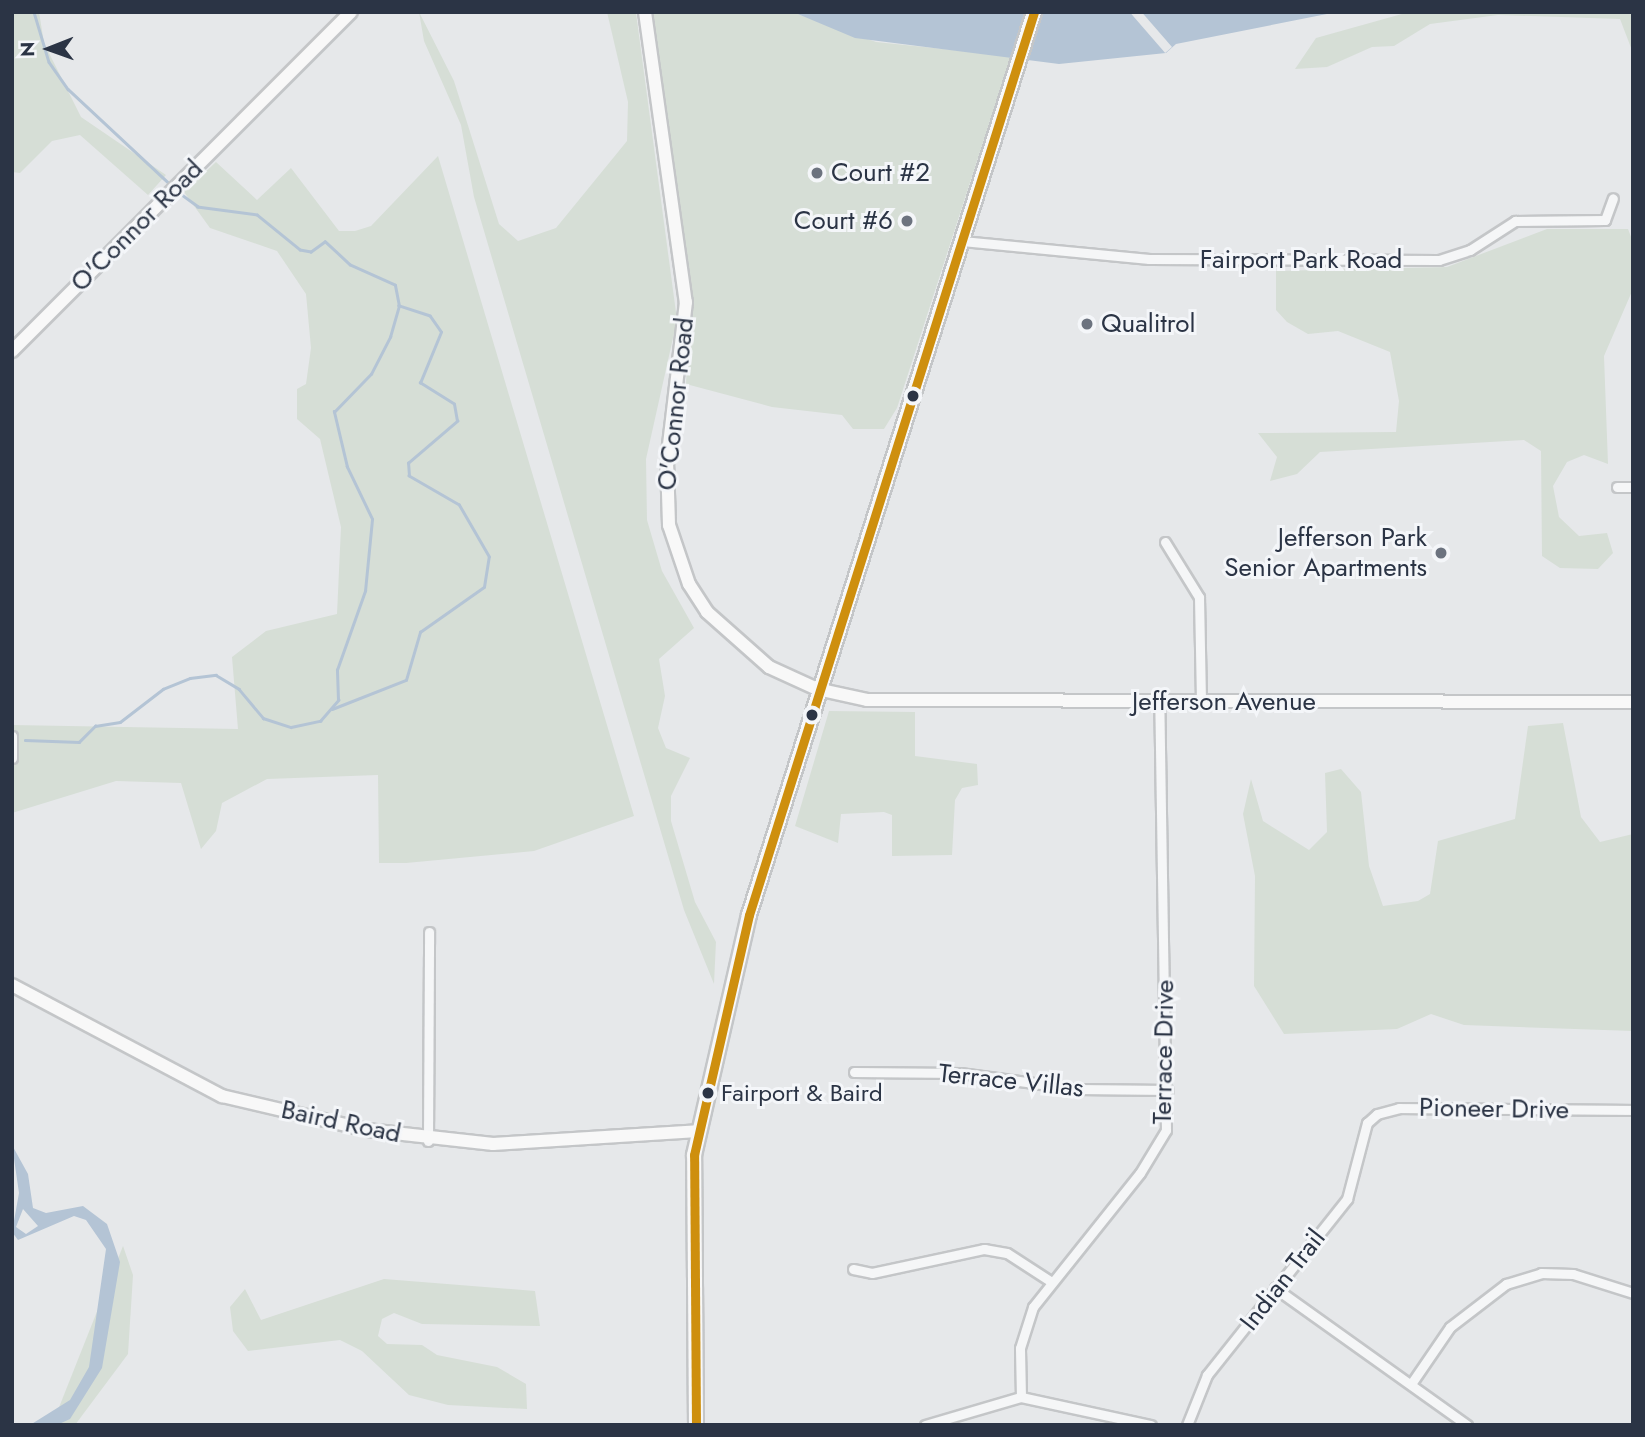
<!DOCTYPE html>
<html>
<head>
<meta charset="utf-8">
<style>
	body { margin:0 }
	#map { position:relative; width:1645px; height:1437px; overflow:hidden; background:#e6e8ea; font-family:Jost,sans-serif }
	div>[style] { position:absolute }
	.green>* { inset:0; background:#d6ded6 }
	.water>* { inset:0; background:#b4c4d5 }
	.pier>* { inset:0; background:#e6e8ea; transform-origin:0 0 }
	.stream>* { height:2.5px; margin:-1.25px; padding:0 1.25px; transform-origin:1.25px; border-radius:1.25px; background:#b4c4d5 }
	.roads { filter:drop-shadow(2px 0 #c4c6c8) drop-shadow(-2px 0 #c4c6c8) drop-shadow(0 2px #c4c6c8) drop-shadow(0 -2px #c4c6c8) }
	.street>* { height:9px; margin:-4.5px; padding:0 4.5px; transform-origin:4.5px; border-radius:4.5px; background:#f5f6f7 }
	.secondary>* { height:12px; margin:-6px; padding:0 6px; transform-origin:6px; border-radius:6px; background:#f8f8f8 }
	.primary>* { height:14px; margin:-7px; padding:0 7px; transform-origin:7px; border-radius:7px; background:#f8f8f8 }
	.bus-1>* { height:9px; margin:-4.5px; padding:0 4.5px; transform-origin:4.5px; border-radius:4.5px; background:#ce8f0e }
	.dots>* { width:19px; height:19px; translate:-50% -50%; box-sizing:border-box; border:4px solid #f4f6f9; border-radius:50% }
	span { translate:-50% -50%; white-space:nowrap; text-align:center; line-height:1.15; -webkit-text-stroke:6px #f4f6f9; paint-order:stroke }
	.bus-label { font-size:24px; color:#2b3445 }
	.left { translate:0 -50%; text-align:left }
	.poi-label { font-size:26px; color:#2b3445 }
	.right { translate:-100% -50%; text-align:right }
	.street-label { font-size:26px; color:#2b3445 }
	.frame { position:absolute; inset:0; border:14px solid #2b3445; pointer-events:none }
	.north { position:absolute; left:14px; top:14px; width:70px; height:70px; -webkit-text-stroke:5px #f4f6f9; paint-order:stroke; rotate:269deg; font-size:19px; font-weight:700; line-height:28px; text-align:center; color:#2b3445 }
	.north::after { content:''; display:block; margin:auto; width:24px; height:32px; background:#2b3445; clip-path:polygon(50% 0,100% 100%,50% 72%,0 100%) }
</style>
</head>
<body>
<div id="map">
	<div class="green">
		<div style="clip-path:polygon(12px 12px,39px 12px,44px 43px,81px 117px,166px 175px,148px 195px,80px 135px,52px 141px,20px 173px,12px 172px)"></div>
		<div style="clip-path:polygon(419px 12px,454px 81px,499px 224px,518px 241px,556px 228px,627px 141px,628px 102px,607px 12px,636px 13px,677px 320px,646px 459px,647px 520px,662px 571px,694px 628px,659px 659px,665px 696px,658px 728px,666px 748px,690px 758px,671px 796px,671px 821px,695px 902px,716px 942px,714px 984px,684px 910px,474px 197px,461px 125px,424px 41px)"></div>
		<div style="clip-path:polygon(652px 12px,792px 12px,876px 42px,1011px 56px,897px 408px,884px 429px,853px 429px,842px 415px,772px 407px,686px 384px,691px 284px)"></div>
		<div style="clip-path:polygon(1409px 12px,1633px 12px,1633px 53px,1620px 19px,1498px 15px,1430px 24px,1394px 46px,1372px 47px,1327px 67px,1295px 69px,1316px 38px)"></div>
		<div style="clip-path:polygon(438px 156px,634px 816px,534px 851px,406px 863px,379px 863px,378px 775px,267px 779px,222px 803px,216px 831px,201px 849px,181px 783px,116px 781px,12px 813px,12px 725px,238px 729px,232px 657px,266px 631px,337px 614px,341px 527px,320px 439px,297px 419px,297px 389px,306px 384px,311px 348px,306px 294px,277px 251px,210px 228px,184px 192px,216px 162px,257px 200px,291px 168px,339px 231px,355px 231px,371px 226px)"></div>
		<div style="clip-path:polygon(1547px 229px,1628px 229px,1633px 242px,1633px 289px,1604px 356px,1608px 464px,1584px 455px,1567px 462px,1553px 486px,1559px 517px,1579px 536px,1607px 533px,1613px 553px,1598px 569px,1560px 568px,1542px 556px,1541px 451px,1524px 440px,1320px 452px,1297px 474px,1270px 481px,1277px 457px,1258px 433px,1396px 432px,1399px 401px,1390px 352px,1338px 331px,1308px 334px,1287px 322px,1276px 310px,1276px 271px,1447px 267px)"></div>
		<div style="clip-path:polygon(829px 711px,915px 712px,915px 756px,977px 764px,978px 785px,962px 788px,955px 800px,952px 855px,892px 856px,892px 815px,884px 812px,841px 814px,838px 843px,795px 826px)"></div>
		<div style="clip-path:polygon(1563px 723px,1581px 817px,1600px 842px,1633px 834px,1633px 1031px,1464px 1025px,1431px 1014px,1397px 1029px,1284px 1034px,1254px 986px,1255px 876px,1243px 814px,1251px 779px,1263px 821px,1309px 850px,1327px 832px,1325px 773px,1341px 769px,1361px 792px,1369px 866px,1383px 906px,1418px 901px,1430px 894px,1438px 841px,1515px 819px,1528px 726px)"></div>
		<div style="clip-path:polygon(123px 1246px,133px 1275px,128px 1354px,75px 1425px,52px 1425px)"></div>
		<div style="clip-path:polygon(384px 1279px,535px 1291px,540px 1326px,422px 1324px,394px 1313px,382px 1319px,378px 1336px,387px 1344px,422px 1345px,437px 1355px,497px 1367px,526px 1384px,527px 1409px,448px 1405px,409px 1395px,362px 1351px,340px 1340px,248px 1351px,233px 1331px,230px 1307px,245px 1289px,261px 1320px)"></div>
	</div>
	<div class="water">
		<div style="clip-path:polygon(793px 12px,1337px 12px,1176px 44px,1166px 53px,1059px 64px,855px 38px)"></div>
		<div style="clip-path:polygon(evenodd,12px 1145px,28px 1174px,33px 1208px,46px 1213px,83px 1206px,107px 1224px,120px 1262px,102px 1368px,70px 1419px,57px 1425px,30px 1425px,70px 1400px,89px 1367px,106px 1249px,86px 1220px,74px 1216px,18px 1240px,12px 1232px,19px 1193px,12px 1145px,23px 1209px,38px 1226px,26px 1234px,16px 1227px,23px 1209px)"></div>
	</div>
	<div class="pier">
		<div style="left:1172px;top:47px;width:9px;height:115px;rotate:139deg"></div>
	</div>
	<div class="stream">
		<div style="left:34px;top:12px;width:52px;rotate:73.3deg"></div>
		<div style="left:49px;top:62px;width:33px;rotate:55deg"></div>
		<div style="left:68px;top:89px;width:142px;rotate:43deg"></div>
		<div style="left:332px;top:709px;width:79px;rotate:-21.4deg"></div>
		<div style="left:406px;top:680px;width:50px;rotate:-73.7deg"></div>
		<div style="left:420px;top:632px;width:78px;rotate:-35.1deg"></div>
		<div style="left:484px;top:587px;width:30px;rotate:-81deg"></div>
		<div style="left:489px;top:557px;width:60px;rotate:-120deg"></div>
		<div style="left:459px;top:505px;width:58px;rotate:-149.9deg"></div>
		<div style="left:409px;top:476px;width:13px;rotate:-94deg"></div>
		<div style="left:408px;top:463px;width:65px;rotate:-40.6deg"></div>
		<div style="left:457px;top:421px;width:17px;rotate:-100deg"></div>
		<div style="left:454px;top:404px;width:40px;rotate:-148deg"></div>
		<div style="left:420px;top:383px;width:55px;rotate:-67.6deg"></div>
		<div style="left:441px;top:332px;width:19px;rotate:-125deg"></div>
		<div style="left:430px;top:316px;width:33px;rotate:-162deg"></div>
		<div style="left:25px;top:740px;width:54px;rotate:2.1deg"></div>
		<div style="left:79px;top:742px;width:23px;rotate:-45deg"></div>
		<div style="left:95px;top:726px;width:25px;rotate:-9deg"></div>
		<div style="left:120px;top:722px;width:54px;rotate:-37.5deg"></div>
		<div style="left:163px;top:689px;width:29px;rotate:-22deg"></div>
		<div style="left:190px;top:678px;width:26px;rotate:-7deg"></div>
		<div style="left:216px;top:675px;width:27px;rotate:31deg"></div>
		<div style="left:239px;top:689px;width:38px;rotate:50deg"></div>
		<div style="left:263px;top:718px;width:29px;rotate:18deg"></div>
		<div style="left:291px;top:727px;width:30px;rotate:-12deg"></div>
		<div style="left:320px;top:721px;width:28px;rotate:-49deg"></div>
		<div style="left:338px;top:700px;width:30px;rotate:-92deg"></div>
		<div style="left:337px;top:670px;width:84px;rotate:-70.5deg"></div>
		<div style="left:365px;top:591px;width:72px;rotate:-84.4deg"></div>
		<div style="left:372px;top:519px;width:58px;rotate:-115.7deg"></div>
		<div style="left:347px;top:467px;width:57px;rotate:-103.3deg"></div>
		<div style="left:334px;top:412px;width:53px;rotate:-45.8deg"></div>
		<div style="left:371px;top:374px;width:42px;rotate:-62.8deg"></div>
		<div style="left:390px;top:337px;width:32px;rotate:-74deg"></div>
		<div style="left:399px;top:306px;width:21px;rotate:-101deg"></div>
		<div style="left:395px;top:285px;width:49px;rotate:-156deg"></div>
		<div style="left:350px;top:265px;width:34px;rotate:-137deg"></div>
		<div style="left:325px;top:242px;width:17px;rotate:144deg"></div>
		<div style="left:311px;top:252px;width:11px;rotate:-170deg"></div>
		<div style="left:300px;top:250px;width:55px;rotate:-140.9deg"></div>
		<div style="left:257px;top:215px;width:60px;rotate:-172.3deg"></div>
		<div style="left:198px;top:207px;width:27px;rotate:-144deg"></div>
	</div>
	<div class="roads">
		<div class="street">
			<div style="left:962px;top:241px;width:188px;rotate:5.5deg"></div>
			<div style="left:1149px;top:259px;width:290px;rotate:0.2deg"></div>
			<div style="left:1439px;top:260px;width:33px;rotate:-18deg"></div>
			<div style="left:1470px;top:250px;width:54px;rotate:-32.8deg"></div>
			<div style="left:1515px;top:221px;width:90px;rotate:-0.6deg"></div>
			<div style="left:1605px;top:220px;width:23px;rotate:-70deg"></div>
			<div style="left:1617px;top:487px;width:16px"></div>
			<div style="left:1165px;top:542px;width:65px;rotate:58.3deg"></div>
			<div style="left:1199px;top:597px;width:105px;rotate:88.9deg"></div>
			<div style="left:12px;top:736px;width:22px;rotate:90deg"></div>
			<div style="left:854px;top:1072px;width:106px;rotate:0.5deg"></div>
			<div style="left:960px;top:1073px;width:119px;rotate:7.7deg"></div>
			<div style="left:1078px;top:1089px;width:90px;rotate:0.6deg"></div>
			<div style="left:428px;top:1141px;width:209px;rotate:-89.7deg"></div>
			<div style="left:853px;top:1269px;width:19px;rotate:12deg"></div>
			<div style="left:872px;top:1273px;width:115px;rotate:-12.1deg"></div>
			<div style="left:984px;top:1249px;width:23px;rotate:10deg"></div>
			<div style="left:1007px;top:1253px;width:51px;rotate:33.1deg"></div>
			<div style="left:1275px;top:1288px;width:236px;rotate:35.5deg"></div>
			<div style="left:1411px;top:1384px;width:69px;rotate:-55.6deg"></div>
			<div style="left:1450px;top:1327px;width:71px;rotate:-37.5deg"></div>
			<div style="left:1506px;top:1284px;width:37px;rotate:-17deg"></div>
			<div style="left:1541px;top:1273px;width:32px;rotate:2deg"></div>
			<div style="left:1573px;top:1274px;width:63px;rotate:17.6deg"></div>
			<div style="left:1021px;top:1397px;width:49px;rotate:-91.2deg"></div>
			<div style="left:1020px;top:1348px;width:43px;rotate:-72.4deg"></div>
			<div style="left:1033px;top:1307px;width:171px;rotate:-51.4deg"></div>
			<div style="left:1140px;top:1173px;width:50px;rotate:-58.8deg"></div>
			<div style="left:1166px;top:1130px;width:428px;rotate:-90.9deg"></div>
			<div style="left:925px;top:1425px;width:100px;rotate:-16.3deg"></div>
			<div style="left:1021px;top:1397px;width:133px;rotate:12.2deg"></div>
			<div style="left:1187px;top:1425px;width:54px;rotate:-68.2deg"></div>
			<div style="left:1207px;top:1375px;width:225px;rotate:-51.5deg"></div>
			<div style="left:1347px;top:1199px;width:79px;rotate:-75.3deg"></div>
			<div style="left:1367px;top:1123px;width:13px;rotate:-42deg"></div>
			<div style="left:1377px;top:1114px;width:23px;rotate:-15deg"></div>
			<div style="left:1399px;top:1108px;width:234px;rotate:0.5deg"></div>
		</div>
		<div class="secondary">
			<div style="left:645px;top:12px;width:293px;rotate:82deg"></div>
			<div style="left:686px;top:302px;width:160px;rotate:96.8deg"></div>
			<div style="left:667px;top:461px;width:64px;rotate:88.2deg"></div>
			<div style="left:669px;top:525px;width:62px;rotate:71.3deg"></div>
			<div style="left:689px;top:584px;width:33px;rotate:57deg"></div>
			<div style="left:707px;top:612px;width:83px;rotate:41.6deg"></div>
			<div style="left:769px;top:667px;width:53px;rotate:24.6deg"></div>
			<div style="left:817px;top:689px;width:51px;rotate:12.4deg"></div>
			<div style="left:867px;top:700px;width:766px;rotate:0.15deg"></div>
			<div style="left:12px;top:351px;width:479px;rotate:-45deg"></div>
			<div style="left:12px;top:985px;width:238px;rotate:27.9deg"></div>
			<div style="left:222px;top:1096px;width:149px;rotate:13.2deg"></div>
			<div style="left:367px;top:1130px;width:127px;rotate:6.3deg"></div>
			<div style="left:493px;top:1144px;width:205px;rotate:-3.6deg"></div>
		</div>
		<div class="primary">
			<div style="left:696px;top:1425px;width:270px;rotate:-90.4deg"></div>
			<div style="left:694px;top:1155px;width:246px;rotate:-77.1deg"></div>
			<div style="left:749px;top:915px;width:947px;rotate:-72.48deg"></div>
		</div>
	</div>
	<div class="bus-1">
		<div style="left:696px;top:1425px;width:270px;rotate:-90.4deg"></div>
		<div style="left:694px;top:1155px;width:246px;rotate:-77.1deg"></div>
		<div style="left:749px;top:915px;width:947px;rotate:-72.48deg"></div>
	</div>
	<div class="dots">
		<div style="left:817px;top:173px;background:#6c737f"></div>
		<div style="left:907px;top:221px;background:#6c737f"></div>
		<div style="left:1087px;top:324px;background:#6c737f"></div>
		<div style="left:913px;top:396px;background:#2b3445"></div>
		<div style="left:1441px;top:553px;background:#6c737f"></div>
		<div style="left:812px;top:715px;background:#2b3445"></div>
		<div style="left:708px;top:1093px;background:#2b3445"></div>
	</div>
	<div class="bus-label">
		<span class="left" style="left:721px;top:1093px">Fairport &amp; Baird</span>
	</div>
	<div class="poi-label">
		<span class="left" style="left:831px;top:173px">Court #2</span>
		<span class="right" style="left:893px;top:221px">Court #6</span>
		<span class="left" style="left:1101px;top:324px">Qualitrol</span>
		<span class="right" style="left:1427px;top:553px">Jefferson Park<br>Senior Apartments</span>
	</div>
	<div class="street-label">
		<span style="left:137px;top:226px;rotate:-45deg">O'Connor Road</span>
		<span style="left:1301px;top:260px">Fairport Park Road</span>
		<span style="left:676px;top:404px;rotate:-84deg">O'Connor Road</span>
		<span style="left:1224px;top:702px">Jefferson Avenue</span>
		<span style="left:1164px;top:1052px;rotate:-89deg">Terrace Drive</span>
		<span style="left:1011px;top:1081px;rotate:6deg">Terrace Villas</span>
		<span style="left:1494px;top:1109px;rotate:1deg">Pioneer Drive</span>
		<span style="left:341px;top:1122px;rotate:12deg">Baird Road</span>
		<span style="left:1283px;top:1280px;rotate:-52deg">Indian Trail</span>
	</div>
	<div class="frame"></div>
	<div class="north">N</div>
</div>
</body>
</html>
